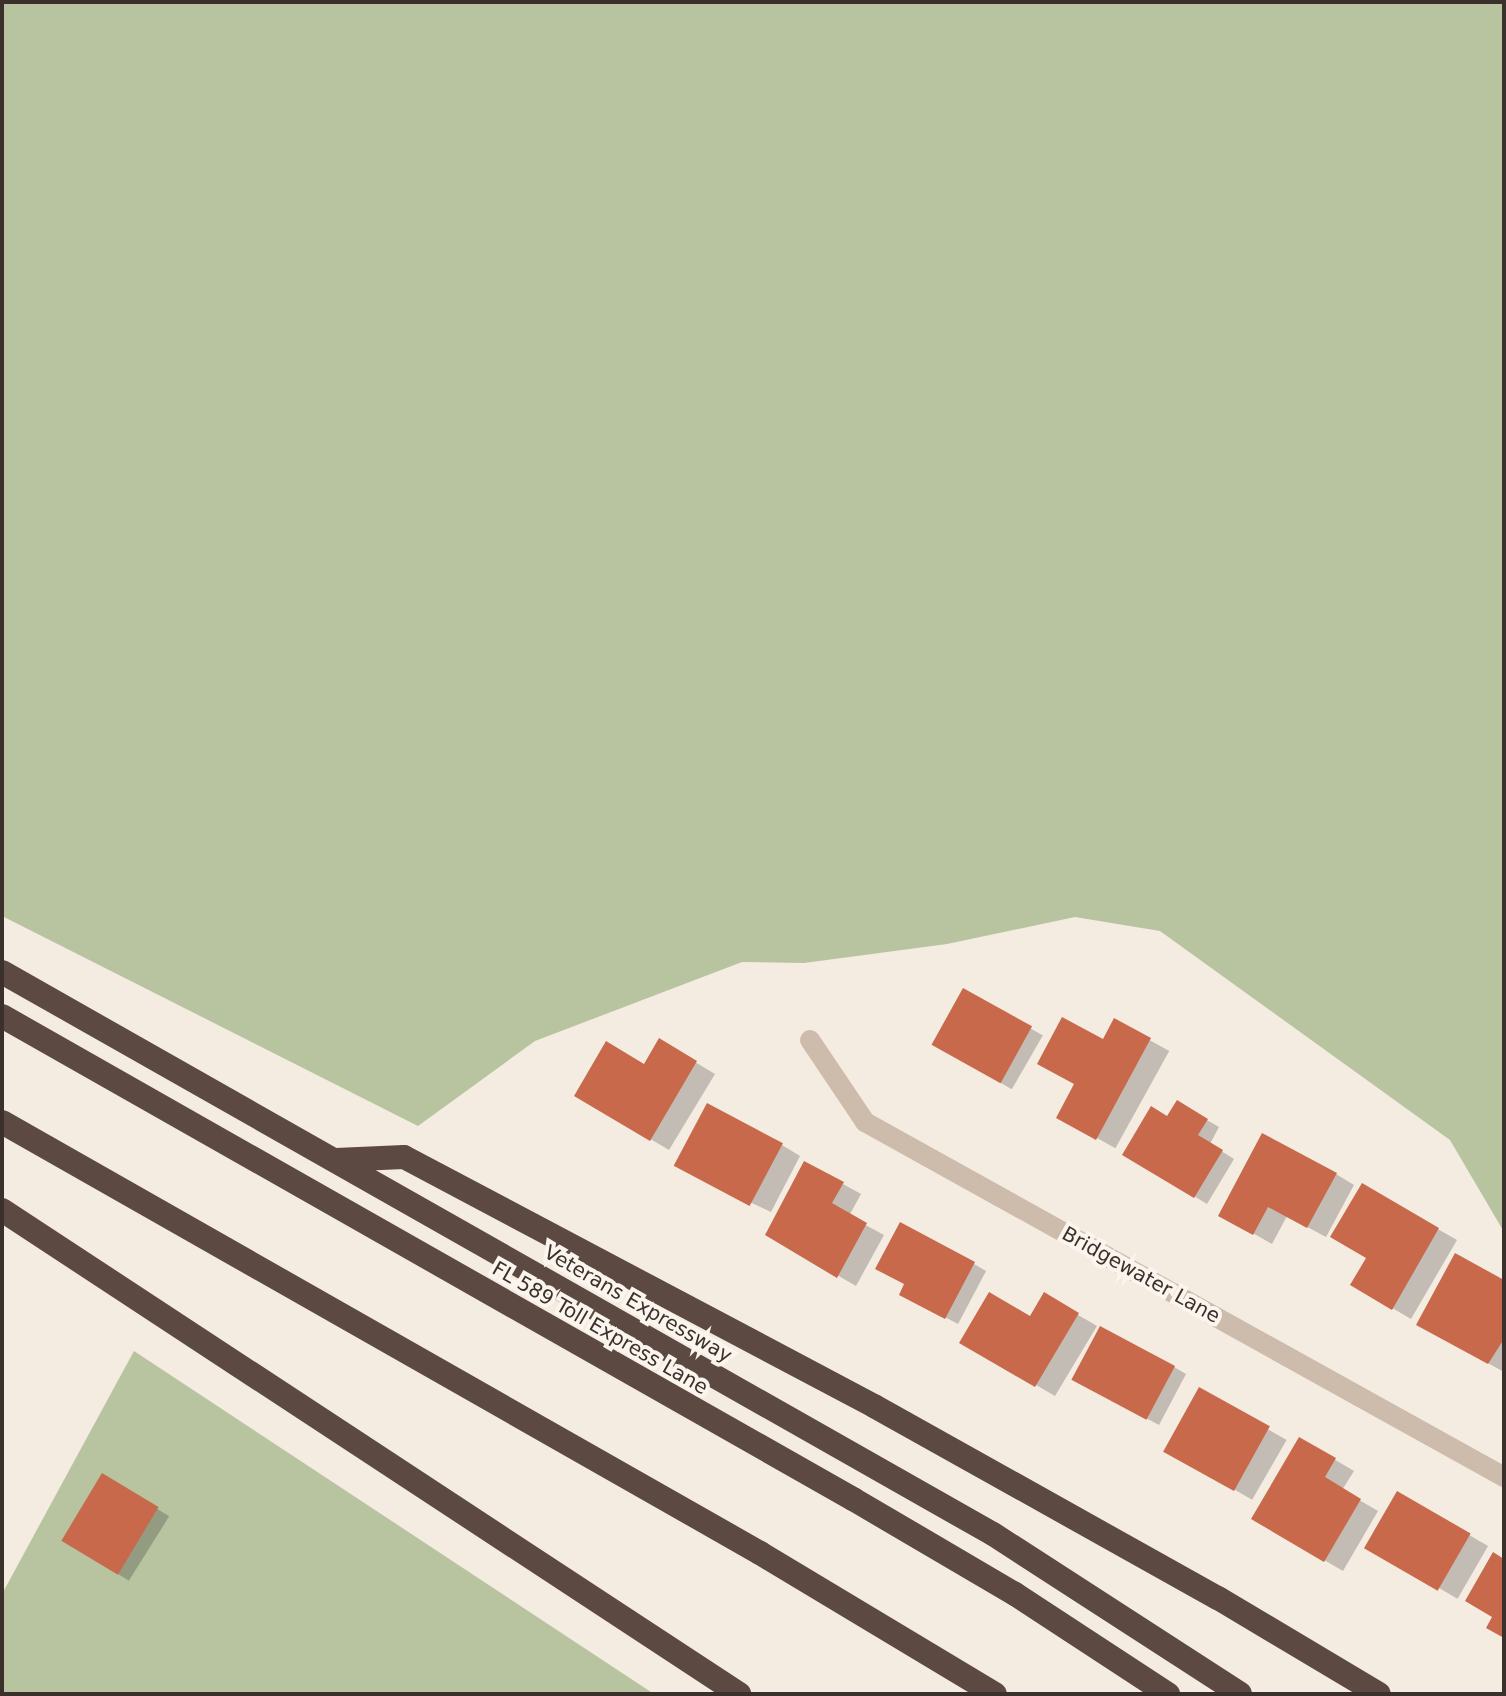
<!DOCTYPE html>
<html>
<head>
<meta charset="utf-8">
<style>
	body { margin:0 }
	#map { position:relative; width:1506px; height:1696px; overflow:hidden; background:#f4ebe1; font-family:"DejaVu Sans",sans-serif }
	div>[style] { position:absolute }
	.green>* { inset:0; background:#b8c4a0 }
	.shadow>* { inset:0; background:#0003; transform-origin:0 0 }
	.building>* { inset:0; background:#c8694b; transform-origin:0 0 }
	.street>* { height:20px; margin:-10px; padding:0 10px; transform-origin:10px; border-radius:10px; background:#cdbbac }
	.highway>* { height:24px; margin:-12px; padding:0 12px; transform-origin:12px; border-radius:12px; background:#5c4a42 }
	span { translate:-50% -50%; white-space:nowrap; text-align:center; line-height:1.15; -webkit-text-stroke:8px #fbf5ee; paint-order:stroke }
	.street-label { font-size:20px; color:#3b302b }
	.frame { position:absolute; inset:0; border:4px solid #3b302b; pointer-events:none }
</style>
</head>
<body>
<div id="map">
	<div class="green">
		<div style="clip-path:polygon(2px 2px,1504px 2px,1504px 1232px,1450px 1140px,1160px 931px,1075px 917px,947px 944px,804px 963px,742px 962px,535px 1041px,418px 1126px,2px 916px)"></div>
		<div style="clip-path:polygon(134px 1351px,654px 1694px,2px 1694px,2px 1594px)"></div>
	</div>
	<div class="shadow">
		<div style="left:964px;top:990px;width:91px;height:62px;rotate:30deg"></div>
		<div style="left:1115px;top:1021px;width:62px;height:111px;rotate:29deg"></div>
		<div style="clip-path:polygon(660px 1041px,715px 1074px,669px 1150px,576px 1095px,645px 1066px)"></div>
		<div style="clip-path:polygon(1177px 1103px,1219px 1127px,1210px 1144px,1234px 1159px,1207px 1204px,1125px 1154px,1168px 1118px)"></div>
		<div style="clip-path:polygon(782px 1145px,800px 1156px,771px 1212px,695px 1176px)"></div>
		<div style="clip-path:polygon(1336px 1174px,1354px 1185px,1326px 1237px,1287px 1216px,1272px 1244px,1221px 1215px)"></div>
		<div style="clip-path:polygon(843px 1184px,861px 1194px,849px 1216px,884px 1235px,856px 1286px,768px 1235px)"></div>
		<div style="clip-path:polygon(1362px 1186px,1457px 1240px,1411px 1319px,1353px 1285px,1369px 1257px)"></div>
		<div style="clip-path:polygon(974px 1264px,986px 1271px,958px 1324px,914px 1301px,906px 1284px)"></div>
		<div style="clip-path:polygon(1504px 1282px,1504px 1372px,1418px 1324px)"></div>
		<div style="clip-path:polygon(1044px 1295px,1097px 1326px,1055px 1396px,962px 1342px,1031px 1319px)"></div>
		<div style="clip-path:polygon(1174px 1367px,1186px 1374px,1159px 1425px,1086px 1386px)"></div>
		<div style="left:1200px;top:1390px;width:100px;height:69px;rotate:30deg"></div>
		<div style="clip-path:polygon(1300px 1439px,1354px 1471px,1342px 1490px,1378px 1511px,1343px 1571px,1254px 1519px)"></div>
		<div style="left:103px;top:1475px;width:78px;height:76px;rotate:32deg"></div>
		<div style="left:1398px;top:1494px;width:104px;height:61px;rotate:30deg"></div>
	</div>
	<div class="building">
		<div style="left:963px;top:988px;width:79px;height:65px;rotate:29deg"></div>
		<div style="clip-path:polygon(1062px 1017px,1103px 1039px,1114px 1018px,1151px 1038px,1096px 1140px,1056px 1118px,1074px 1084px,1037px 1064px)"></div>
		<div style="clip-path:polygon(659px 1038px,697px 1061px,650px 1141px,574px 1096px,606px 1041px,644px 1064px)"></div>
		<div style="clip-path:polygon(1177px 1100px,1208px 1119px,1198px 1135px,1223px 1150px,1194px 1198px,1122px 1155px,1151px 1106px,1167px 1116px)"></div>
		<div style="left:707px;top:1103px;width:86px;height:71px;rotate:28deg"></div>
		<div style="clip-path:polygon(1262px 1133px,1337px 1173px,1307px 1228px,1268px 1207px,1253px 1235px,1218px 1216px)"></div>
		<div style="clip-path:polygon(804px 1161px,844px 1182px,832px 1203px,867px 1223px,837px 1278px,765px 1235px)"></div>
		<div style="clip-path:polygon(1362px 1183px,1439px 1228px,1392px 1310px,1350px 1285px,1366px 1258px,1330px 1237px)"></div>
		<div style="clip-path:polygon(900px 1222px,975px 1262px,945px 1319px,899px 1295px,904px 1284px,875px 1269px)"></div>
		<div style="clip-path:polygon(1455px 1253px,1504px 1280px,1504px 1339px,1488px 1364px,1416px 1325px)"></div>
		<div style="clip-path:polygon(989px 1292px,1030px 1316px,1044px 1292px,1079px 1313px,1035px 1387px,959px 1343px)"></div>
		<div style="left:1100px;top:1326px;width:85px;height:61px;rotate:28deg"></div>
		<div style="left:1199px;top:1387px;width:81px;height:74px;rotate:29deg"></div>
		<div style="clip-path:polygon(1299px 1437px,1336px 1458px,1325px 1477px,1361px 1499px,1324px 1562px,1251px 1519px)"></div>
		<div style="left:102px;top:1473px;width:66px;height:79px;rotate:31deg"></div>
		<div style="left:1397px;top:1491px;width:85px;height:66px;rotate:30deg"></div>
		<div style="clip-path:polygon(1493px 1552px,1504px 1559px,1504px 1638px,1486px 1628px,1492px 1617px,1465px 1601px)"></div>
	</div>
	<div class="street">
		<div style="left:810px;top:1040px;width:99px;rotate:56.1deg"></div>
		<div style="left:865px;top:1122px;width:731px;rotate:29.05deg"></div>
	</div>
	<div class="highway">
		<div style="left:2px;top:972px;width:1139px;rotate:29.56deg"></div>
		<div style="left:993px;top:1534px;width:294px;rotate:32.9deg"></div>
		<div style="left:2px;top:1016px;width:979px;rotate:29.58deg"></div>
		<div style="left:853px;top:1499px;width:188px;rotate:30.4deg"></div>
		<div style="left:1015px;top:1594px;width:183px;rotate:33.2deg"></div>
		<div style="left:2px;top:1122px;width:872px;rotate:29.62deg"></div>
		<div style="left:760px;top:1553px;width:274px;rotate:31deg"></div>
		<div style="left:336px;top:1160px;width:68px;rotate:-2.5deg"></div>
		<div style="left:404px;top:1157px;width:532px;rotate:27.91deg"></div>
		<div style="left:874px;top:1406px;width:394px;rotate:29.2deg"></div>
		<div style="left:1218px;top:1598px;width:187px;rotate:30.8deg"></div>
		<div style="left:2px;top:1210px;width:882px;rotate:33.29deg"></div>
	</div>
	<div class="street-label">
		<span style="left:1141px;top:1275px;rotate:29deg">Bridgewater Lane</span>
		<span style="left:638px;top:1304px;rotate:30deg">Veterans Expressway</span>
		<span style="left:600px;top:1328px;rotate:30deg">FL 589 Toll Express Lane</span>
	</div>
	<div class="frame"></div>
</div>
</body>
</html>
